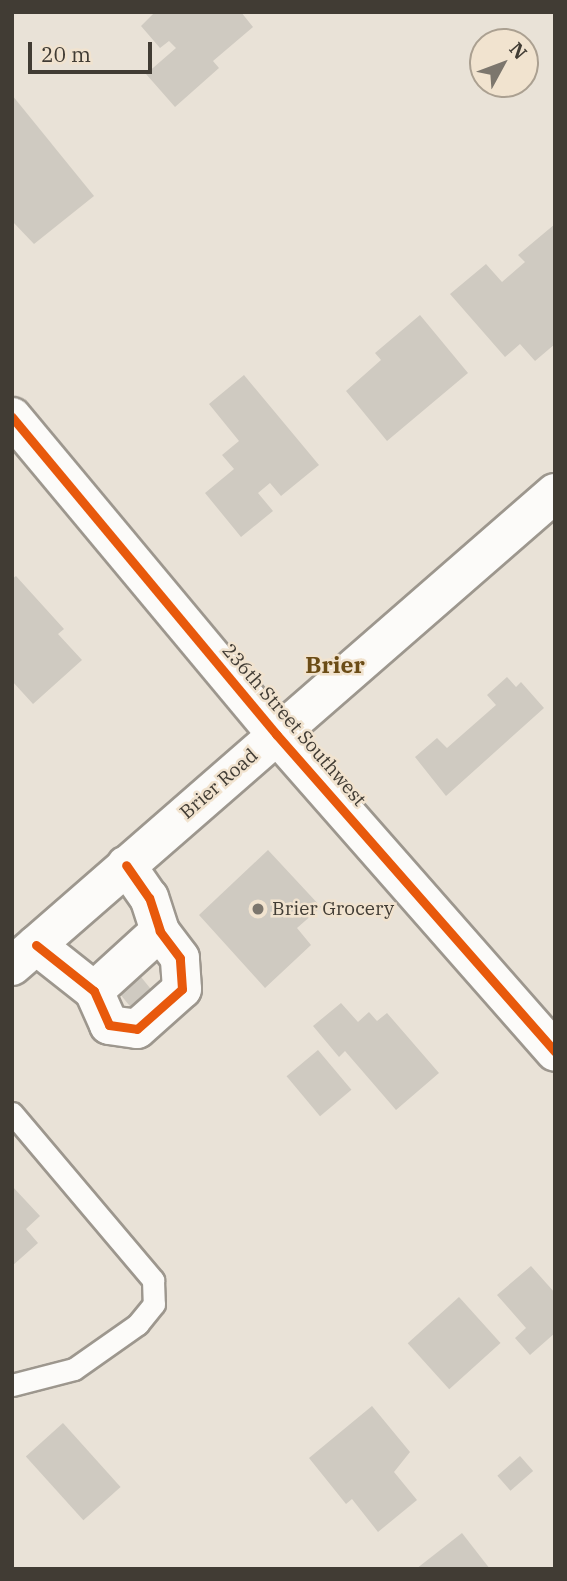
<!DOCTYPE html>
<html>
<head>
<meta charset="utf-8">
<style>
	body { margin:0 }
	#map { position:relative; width:567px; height:1581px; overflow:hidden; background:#e9e2d7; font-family:"IBM Plex Serif",serif }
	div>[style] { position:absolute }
	.building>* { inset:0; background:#cfcac1; transform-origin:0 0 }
	.roads { filter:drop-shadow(2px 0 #9d978e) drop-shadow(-2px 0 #9d978e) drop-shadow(0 2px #9d978e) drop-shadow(0 -2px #9d978e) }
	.service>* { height:21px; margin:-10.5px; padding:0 10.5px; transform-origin:10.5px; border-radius:10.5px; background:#fcfbf9 }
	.minor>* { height:38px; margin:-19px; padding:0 19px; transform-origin:19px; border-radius:19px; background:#fcfbf9 }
	.tertiary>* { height:38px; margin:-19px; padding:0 19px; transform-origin:19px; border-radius:19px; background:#fcfbf9 }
	.secondary>* { height:38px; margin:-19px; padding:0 19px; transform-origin:19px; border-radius:19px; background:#fcfbf9 }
	.cycleway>* { height:9px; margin:-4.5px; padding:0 4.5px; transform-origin:4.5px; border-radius:4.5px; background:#e8590c }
	.dots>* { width:19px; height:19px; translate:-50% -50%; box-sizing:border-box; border:4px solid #f1e3cf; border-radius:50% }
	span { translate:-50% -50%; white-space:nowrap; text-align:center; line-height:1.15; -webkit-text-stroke:5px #f1e3cf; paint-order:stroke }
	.street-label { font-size:19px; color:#413c34 }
	.poi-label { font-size:19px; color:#413c34 }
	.left { translate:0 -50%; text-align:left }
	.quarter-label { font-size:23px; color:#6b4c16; font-weight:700 }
	.frame { position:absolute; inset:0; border:14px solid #413c34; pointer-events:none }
	.north { position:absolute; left:469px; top:28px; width:70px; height:70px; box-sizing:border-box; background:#f1e3cf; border:2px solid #aba091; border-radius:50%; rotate:49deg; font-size:19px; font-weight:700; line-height:28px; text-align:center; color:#413c34 }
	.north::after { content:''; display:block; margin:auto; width:24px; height:32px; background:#7c766d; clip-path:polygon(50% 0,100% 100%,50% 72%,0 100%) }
	.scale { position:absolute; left:28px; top:42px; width:124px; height:32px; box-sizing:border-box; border:4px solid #413c34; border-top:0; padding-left:9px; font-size:21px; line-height:24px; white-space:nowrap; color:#413c34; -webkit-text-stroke:5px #f1e3cf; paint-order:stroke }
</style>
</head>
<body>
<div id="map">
	<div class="building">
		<div style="clip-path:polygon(155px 12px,241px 12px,253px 27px,213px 61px,219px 68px,175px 107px,146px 74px,176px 48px,169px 41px,160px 48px,141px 26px)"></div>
		<div style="clip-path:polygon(12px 95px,94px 196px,34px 244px,12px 221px)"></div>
		<div style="clip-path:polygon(555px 224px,555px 344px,535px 361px,520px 344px,505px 357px,450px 294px,486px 264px,502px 282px,525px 262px,518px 255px)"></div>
		<div style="clip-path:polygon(420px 315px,468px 373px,387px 441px,346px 391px,381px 360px,375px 353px)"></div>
		<div style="clip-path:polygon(244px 375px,319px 465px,281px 496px,270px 483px,258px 493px,273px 511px,241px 537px,205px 493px,234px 469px,222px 455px,239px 441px,209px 404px)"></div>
		<div style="clip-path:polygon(16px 576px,64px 629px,58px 634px,82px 660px,33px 704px,12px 681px,12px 579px)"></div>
		<div style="clip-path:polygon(507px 677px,516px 687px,521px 682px,544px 708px,446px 796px,415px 757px,437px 738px,447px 748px,496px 705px,487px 695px)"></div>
		<div style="clip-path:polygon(268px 850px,321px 907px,297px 928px,311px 945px,265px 988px,199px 915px)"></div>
		<div style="left:141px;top:977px;width:22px;height:27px;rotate:51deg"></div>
		<div style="clip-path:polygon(341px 1003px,358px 1022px,369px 1012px,377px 1021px,387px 1013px,439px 1073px,396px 1110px,345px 1051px,339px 1057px,313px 1026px)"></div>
		<div style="left:318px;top:1050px;width:52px;height:41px;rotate:50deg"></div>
		<div style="clip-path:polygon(12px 1186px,40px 1216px,26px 1229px,38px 1243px,12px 1266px)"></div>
		<div style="clip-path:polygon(531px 1266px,555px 1293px,555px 1333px,530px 1355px,515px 1338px,526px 1328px,497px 1295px)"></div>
		<div style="left:459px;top:1297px;width:62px;height:69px;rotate:48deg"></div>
		<div style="clip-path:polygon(372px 1406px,410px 1452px,394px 1472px,417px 1500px,378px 1532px,352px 1499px,346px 1504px,309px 1458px)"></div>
		<div style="left:63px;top:1423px;width:86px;height:50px;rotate:48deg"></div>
		<div style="left:520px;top:1456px;width:20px;height:30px;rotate:49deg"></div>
		<div style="clip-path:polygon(462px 1533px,490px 1569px,416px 1569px)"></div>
	</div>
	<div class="roads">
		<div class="service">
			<div style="left:12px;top:1113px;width:219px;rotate:49.8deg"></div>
			<div style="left:153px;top:1280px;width:24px;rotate:88deg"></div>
			<div style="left:154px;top:1304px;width:26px;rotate:129deg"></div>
			<div style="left:138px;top:1324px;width:78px;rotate:144.9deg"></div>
			<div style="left:74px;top:1369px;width:64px;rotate:165.5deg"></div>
		</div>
		<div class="minor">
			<div style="left:36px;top:945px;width:74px;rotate:38.4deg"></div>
			<div style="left:94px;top:991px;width:37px;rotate:66deg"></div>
			<div style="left:109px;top:1025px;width:28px;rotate:8deg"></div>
			<div style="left:137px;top:1029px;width:60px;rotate:-41.6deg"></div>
			<div style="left:182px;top:989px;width:31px;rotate:-94deg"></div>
			<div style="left:180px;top:958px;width:34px;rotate:-127deg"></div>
			<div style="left:160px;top:931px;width:35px;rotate:-108deg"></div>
			<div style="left:149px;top:898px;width:40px;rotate:-124.9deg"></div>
			<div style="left:94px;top:991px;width:89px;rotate:-42.3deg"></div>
		</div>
		<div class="tertiary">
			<div style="left:12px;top:417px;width:413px;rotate:50.2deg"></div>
			<div style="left:276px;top:734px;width:423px;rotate:48.7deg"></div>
		</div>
		<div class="secondary">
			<div style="left:12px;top:966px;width:720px;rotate:-41.06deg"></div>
		</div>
	</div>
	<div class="cycleway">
		<div style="left:12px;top:417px;width:413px;rotate:50.2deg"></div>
		<div style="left:276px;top:734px;width:423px;rotate:48.7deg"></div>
		<div style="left:36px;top:945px;width:74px;rotate:38.4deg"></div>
		<div style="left:94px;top:991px;width:37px;rotate:66deg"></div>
		<div style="left:109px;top:1025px;width:28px;rotate:8deg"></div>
		<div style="left:137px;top:1029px;width:60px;rotate:-41.6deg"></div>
		<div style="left:182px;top:989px;width:31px;rotate:-94deg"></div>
		<div style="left:180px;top:958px;width:34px;rotate:-127deg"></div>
		<div style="left:160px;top:931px;width:35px;rotate:-108deg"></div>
		<div style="left:149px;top:898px;width:40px;rotate:-124.9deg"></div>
	</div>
	<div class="dots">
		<div style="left:258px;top:909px;background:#7c766d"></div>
	</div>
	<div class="street-label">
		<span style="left:294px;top:725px;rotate:49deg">236th Street Southwest</span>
		<span style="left:219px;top:784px;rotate:-41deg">Brier Road</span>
	</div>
	<div class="poi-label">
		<span class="left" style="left:272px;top:909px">Brier Grocery</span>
	</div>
	<div class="quarter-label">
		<span style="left:335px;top:664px">Brier</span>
	</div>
	<div class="frame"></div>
	<div class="north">N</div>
	<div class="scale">20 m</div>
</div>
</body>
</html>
